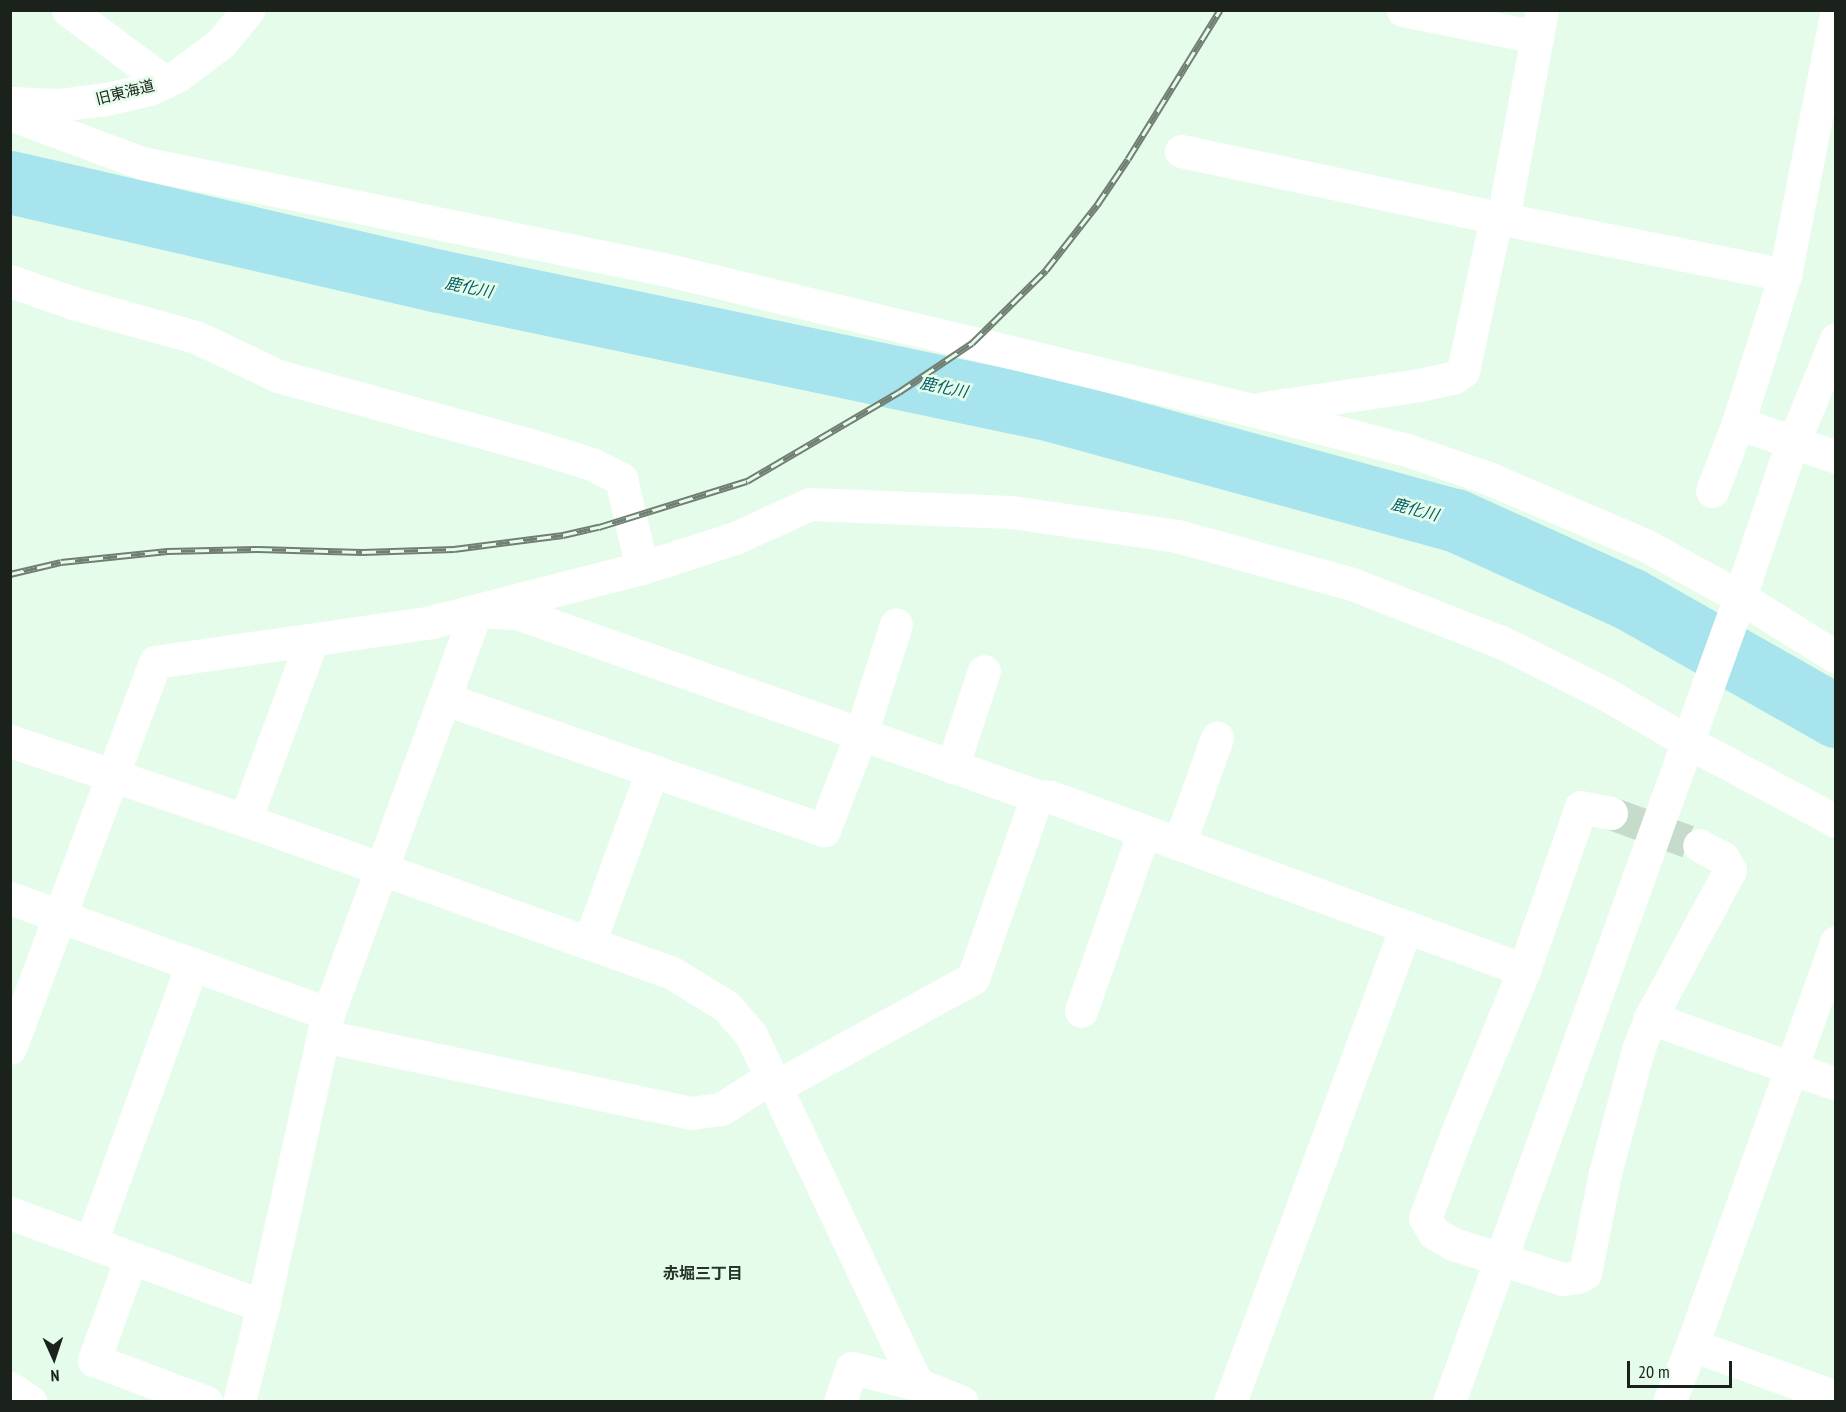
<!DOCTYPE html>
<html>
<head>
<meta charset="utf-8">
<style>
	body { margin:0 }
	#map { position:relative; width:1846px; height:1412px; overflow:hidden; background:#e6fcea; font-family:"PT Sans Narrow","Noto Sans JP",sans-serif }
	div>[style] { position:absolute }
	.river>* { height:63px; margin:-31.5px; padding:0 31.5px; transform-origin:31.5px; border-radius:31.5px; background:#a7e4ee }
	.minor-tunnel>* { height:33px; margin-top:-16.5px; transform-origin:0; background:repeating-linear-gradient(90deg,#c7dbcb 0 33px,transparent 0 49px) }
	.minor>* { height:33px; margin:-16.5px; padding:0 16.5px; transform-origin:16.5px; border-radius:16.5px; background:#fff }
	.tertiary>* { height:33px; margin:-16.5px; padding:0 16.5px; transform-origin:16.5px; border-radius:16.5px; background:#fff }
	.rail>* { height:7px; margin-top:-3.5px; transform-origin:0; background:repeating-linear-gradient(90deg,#e6fcea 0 14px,#717f73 0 28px); box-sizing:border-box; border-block:2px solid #717f73 }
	span { translate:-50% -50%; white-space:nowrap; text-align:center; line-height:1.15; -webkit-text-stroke:5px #e6fcea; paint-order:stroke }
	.street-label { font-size:15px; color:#1a221b }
	.water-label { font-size:16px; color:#005b66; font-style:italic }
	.neighbourhood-label { font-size:16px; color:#253629; font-weight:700 }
	.frame { position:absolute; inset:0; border:12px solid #1a221b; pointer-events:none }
	.north { position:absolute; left:24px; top:1328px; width:60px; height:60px; -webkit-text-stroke:4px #e6fcea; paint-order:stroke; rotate:177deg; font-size:16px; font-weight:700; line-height:24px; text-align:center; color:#1a221b }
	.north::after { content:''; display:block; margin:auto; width:21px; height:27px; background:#1a221b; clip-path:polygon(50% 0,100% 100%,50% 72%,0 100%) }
	.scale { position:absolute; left:1627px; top:1361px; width:105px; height:27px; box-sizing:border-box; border:3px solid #1a221b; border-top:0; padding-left:8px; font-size:18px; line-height:21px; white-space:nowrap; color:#1a221b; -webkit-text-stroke:4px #e6fcea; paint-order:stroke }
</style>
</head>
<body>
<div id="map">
	<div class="river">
		<div style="left:10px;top:182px;width:440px;rotate:13deg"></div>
		<div style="left:439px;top:281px;width:626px;rotate:11.88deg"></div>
		<div style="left:1052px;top:410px;width:418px;rotate:15.3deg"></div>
		<div style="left:1455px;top:520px;width:192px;rotate:24.3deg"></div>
		<div style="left:1630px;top:599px;width:237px;rotate:29.6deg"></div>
	</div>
	<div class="minor-tunnel">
		<div style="left:1611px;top:813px;width:94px;rotate:20deg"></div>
	</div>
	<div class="minor">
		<div style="left:68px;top:10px;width:121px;rotate:36.6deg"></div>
		<div style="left:1403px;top:10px;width:137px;rotate:11.4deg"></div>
		<div style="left:1542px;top:10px;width:213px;rotate:100.6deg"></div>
		<div style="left:1503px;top:219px;width:288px;rotate:11.2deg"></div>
		<div style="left:1836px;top:15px;width:265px;rotate:101.1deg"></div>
		<div style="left:1785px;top:275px;width:155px;rotate:107.6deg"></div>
		<div style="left:1738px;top:423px;width:104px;rotate:19.1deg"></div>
		<div style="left:10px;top:103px;width:48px;rotate:2.4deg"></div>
		<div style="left:58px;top:105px;width:48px;rotate:-7.1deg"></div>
		<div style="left:106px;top:99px;width:45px;rotate:-12.8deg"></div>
		<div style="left:150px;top:89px;width:30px;rotate:-26deg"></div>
		<div style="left:177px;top:76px;width:55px;rotate:-36.9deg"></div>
		<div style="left:221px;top:43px;width:43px;rotate:-50.7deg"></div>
		<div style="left:10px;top:114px;width:141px;rotate:20.4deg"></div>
		<div style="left:142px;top:163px;width:537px;rotate:11.5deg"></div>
		<div style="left:668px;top:270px;width:601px;rotate:13.48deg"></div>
		<div style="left:1252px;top:410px;width:163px;rotate:14.5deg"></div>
		<div style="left:1410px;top:451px;width:83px;rotate:19.1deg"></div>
		<div style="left:1488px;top:478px;width:171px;rotate:23.1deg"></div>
		<div style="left:1645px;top:545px;width:108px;rotate:28.7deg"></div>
		<div style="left:1740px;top:597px;width:113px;rotate:32deg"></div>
		<div style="left:1181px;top:151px;width:329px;rotate:11.9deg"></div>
		<div style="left:10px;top:281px;width:67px;rotate:19.2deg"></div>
		<div style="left:73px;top:303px;width:128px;rotate:15.5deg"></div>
		<div style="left:196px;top:337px;width:91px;rotate:25.4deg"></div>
		<div style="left:278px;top:376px;width:258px;rotate:15.3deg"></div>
		<div style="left:527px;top:444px;width:68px;rotate:17.1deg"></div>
		<div style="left:592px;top:464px;width:33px;rotate:27deg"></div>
		<div style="left:621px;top:479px;width:91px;rotate:76.7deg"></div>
		<div style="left:642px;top:568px;width:98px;rotate:-17.9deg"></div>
		<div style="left:735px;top:538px;width:82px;rotate:-24.4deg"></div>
		<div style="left:810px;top:504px;width:201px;rotate:2.3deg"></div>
		<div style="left:1011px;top:512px;width:168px;rotate:8.2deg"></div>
		<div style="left:1177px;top:536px;width:181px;rotate:15.3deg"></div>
		<div style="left:1352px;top:584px;width:160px;rotate:21.3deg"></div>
		<div style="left:1501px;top:642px;width:117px;rotate:26.3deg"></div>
		<div style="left:1606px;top:694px;width:93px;rotate:30.4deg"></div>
		<div style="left:1686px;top:741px;width:170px;rotate:28.1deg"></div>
		<div style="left:1264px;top:408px;width:157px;rotate:-8.4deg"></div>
		<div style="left:1419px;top:385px;width:35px;rotate:-12deg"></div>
		<div style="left:1453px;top:378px;width:12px;rotate:-35deg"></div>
		<div style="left:1463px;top:371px;width:157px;rotate:-77.8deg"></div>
		<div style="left:1712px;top:491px;width:73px;rotate:-69.1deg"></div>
		<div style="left:445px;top:699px;width:401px;rotate:19.1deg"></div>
		<div style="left:824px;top:830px;width:103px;rotate:-68.9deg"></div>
		<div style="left:861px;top:734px;width:115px;rotate:-72.3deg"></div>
		<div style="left:10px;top:741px;width:248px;rotate:18.6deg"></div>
		<div style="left:245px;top:820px;width:454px;rotate:19.7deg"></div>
		<div style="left:672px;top:973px;width:63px;rotate:31.4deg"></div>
		<div style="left:726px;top:1006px;width:38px;rotate:49deg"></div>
		<div style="left:751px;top:1035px;width:386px;rotate:64.6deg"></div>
		<div style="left:952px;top:767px;width:101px;rotate:-71.6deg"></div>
		<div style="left:1611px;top:813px;width:31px;rotate:-169deg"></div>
		<div style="left:1581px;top:807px;width:173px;rotate:109.3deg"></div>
		<div style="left:1524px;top:970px;width:168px;rotate:112.4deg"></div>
		<div style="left:1460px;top:1125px;width:99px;rotate:110.6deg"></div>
		<div style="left:1425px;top:1218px;width:17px;rotate:59deg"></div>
		<div style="left:1434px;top:1233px;width:22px;rotate:30deg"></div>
		<div style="left:1453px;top:1244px;width:115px;rotate:17.7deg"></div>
		<div style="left:1563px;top:1279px;width:15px;rotate:-8deg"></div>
		<div style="left:1578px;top:1277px;width:8px;rotate:-30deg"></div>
		<div style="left:1585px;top:1273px;width:102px;rotate:-78.7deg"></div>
		<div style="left:1605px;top:1173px;width:127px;rotate:-75deg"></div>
		<div style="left:1638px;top:1050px;width:34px;rotate:-69deg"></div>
		<div style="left:1650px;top:1018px;width:168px;rotate:-61.6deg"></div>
		<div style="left:1730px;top:870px;width:14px;rotate:-120deg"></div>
		<div style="left:1723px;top:858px;width:27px;rotate:-152deg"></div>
		<div style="left:245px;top:820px;width:192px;rotate:-69.6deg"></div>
		<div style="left:1179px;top:844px;width:113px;rotate:-70.3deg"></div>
		<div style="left:10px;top:898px;width:338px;rotate:20deg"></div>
		<div style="left:589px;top:943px;width:183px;rotate:-69.9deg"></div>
		<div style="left:1081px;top:1011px;width:191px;rotate:-70.7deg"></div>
		<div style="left:1650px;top:1018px;width:197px;rotate:19.5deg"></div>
		<div style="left:323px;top:1036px;width:376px;rotate:11.8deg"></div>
		<div style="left:691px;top:1113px;width:30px;rotate:-8deg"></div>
		<div style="left:721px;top:1109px;width:59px;rotate:-32.6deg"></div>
		<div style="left:10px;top:1048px;width:412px;rotate:-69.4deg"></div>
		<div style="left:155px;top:662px;width:279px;rotate:-8.2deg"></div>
		<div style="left:431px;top:622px;width:218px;rotate:-14.4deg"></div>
		<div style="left:775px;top:1087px;width:226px;rotate:-28.8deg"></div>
		<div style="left:973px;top:978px;width:193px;rotate:-70.6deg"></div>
		<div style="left:10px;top:1213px;width:270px;rotate:20.2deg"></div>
		<div style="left:91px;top:1242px;width:296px;rotate:-70deg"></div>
		<div style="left:131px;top:1258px;width:109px;rotate:109.9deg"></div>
		<div style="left:94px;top:1360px;width:120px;rotate:20.6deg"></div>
		<div style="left:1692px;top:1345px;width:153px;rotate:19.9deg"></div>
		<div style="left:10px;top:1388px;width:25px;rotate:34deg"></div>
		<div style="left:239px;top:1402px;width:99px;rotate:-76deg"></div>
		<div style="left:263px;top:1306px;width:299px;rotate:-77.5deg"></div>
		<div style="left:328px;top:1014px;width:429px;rotate:-69.8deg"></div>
		<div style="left:476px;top:611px;width:41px;rotate:2.8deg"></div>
		<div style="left:517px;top:613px;width:551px;rotate:19.39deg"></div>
		<div style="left:1037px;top:796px;width:14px;rotate:4deg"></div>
		<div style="left:1051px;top:797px;width:504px;rotate:20.09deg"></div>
		<div style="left:840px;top:1402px;width:36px;rotate:-71deg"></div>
		<div style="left:852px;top:1368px;width:67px;rotate:13.8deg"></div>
		<div style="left:917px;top:1384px;width:48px;rotate:21.8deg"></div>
		<div style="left:1230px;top:1402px;width:507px;rotate:-69.67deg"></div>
		<div style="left:1669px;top:1402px;width:61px;rotate:-68deg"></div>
		<div style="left:1692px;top:1345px;width:428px;rotate:-70.3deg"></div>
	</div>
	<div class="tertiary">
		<div style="left:1449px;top:1402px;width:844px;rotate:-70.13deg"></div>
		<div style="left:1736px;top:608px;width:153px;rotate:-71.3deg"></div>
		<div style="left:1785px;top:463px;width:134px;rotate:-67.6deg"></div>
	</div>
	<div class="rail">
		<div style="left:10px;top:574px;width:52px;rotate:-13.2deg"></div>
		<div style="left:61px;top:562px;width:107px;rotate:-5.9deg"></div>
		<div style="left:167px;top:551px;width:91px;rotate:-1.3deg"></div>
		<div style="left:258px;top:549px;width:104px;rotate:1.7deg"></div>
		<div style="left:362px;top:552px;width:92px;rotate:-1.9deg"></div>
		<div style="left:454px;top:549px;width:110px;rotate:-7.3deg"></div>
		<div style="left:563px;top:535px;width:37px;rotate:-13deg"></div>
		<div style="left:599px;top:527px;width:155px;rotate:-17.3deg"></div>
		<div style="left:747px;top:481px;width:176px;rotate:-30.4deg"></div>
		<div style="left:899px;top:392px;width:88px;rotate:-33.9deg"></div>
		<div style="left:972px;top:343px;width:104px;rotate:-44.6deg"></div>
		<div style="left:1046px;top:270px;width:83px;rotate:-51.9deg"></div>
		<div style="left:1097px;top:205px;width:55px;rotate:-56deg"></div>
		<div style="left:1128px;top:159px;width:175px;rotate:-58.3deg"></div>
	</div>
	<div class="street-label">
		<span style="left:125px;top:92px;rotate:-14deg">旧東海道</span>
	</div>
	<div class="water-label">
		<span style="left:469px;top:287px;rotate:12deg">鹿化川</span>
		<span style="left:944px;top:387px;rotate:12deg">鹿化川</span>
		<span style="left:1415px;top:509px;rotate:15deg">鹿化川</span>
	</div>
	<div class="neighbourhood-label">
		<span style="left:703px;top:1273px">赤堀三丁目</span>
	</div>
	<div class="frame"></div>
	<div class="north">N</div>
	<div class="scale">20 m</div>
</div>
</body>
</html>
